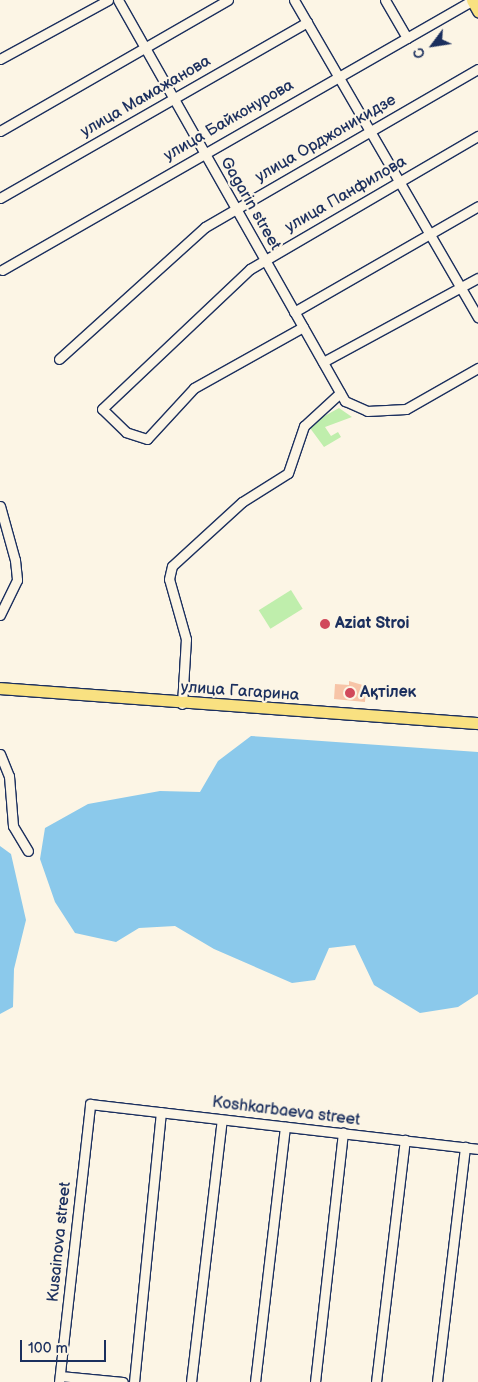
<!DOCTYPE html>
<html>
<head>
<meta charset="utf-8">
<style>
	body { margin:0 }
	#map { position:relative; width:478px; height:1382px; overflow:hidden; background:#fcf5e5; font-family:"Balsamiq Sans",sans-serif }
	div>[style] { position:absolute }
	.green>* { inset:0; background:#bfeeac; transform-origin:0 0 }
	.water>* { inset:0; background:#8bc9eb }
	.building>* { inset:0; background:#f7c4a7 }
	.roads { filter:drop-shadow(1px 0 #1b2f5e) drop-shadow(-1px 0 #1b2f5e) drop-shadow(0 1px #1b2f5e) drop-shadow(0 -1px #1b2f5e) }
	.minor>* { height:9px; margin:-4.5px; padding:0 4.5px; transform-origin:4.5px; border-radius:4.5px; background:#fcf5e5 }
	.major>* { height:11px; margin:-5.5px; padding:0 5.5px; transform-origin:5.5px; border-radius:5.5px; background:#f9e181 }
	.dots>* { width:14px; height:14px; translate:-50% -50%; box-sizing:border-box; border:2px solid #fcf5e5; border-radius:50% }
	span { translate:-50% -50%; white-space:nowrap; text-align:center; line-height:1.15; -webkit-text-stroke:4.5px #fcf5e5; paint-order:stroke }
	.street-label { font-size:16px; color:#1b2f5e }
	.poi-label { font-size:16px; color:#1b2f5e; font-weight:700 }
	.left { translate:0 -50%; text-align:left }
	.north { position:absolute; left:408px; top:20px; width:50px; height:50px; -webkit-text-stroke:4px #fcf5e5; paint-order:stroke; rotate:239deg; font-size:14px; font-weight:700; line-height:20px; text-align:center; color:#1b2f5e }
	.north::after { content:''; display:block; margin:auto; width:18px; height:22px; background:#1b2f5e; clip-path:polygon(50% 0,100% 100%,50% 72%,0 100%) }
	.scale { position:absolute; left:20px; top:1340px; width:86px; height:22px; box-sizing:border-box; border:2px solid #1b2f5e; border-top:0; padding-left:6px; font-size:15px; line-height:18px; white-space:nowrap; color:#1b2f5e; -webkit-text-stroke:4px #fcf5e5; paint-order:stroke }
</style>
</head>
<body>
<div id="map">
	<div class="green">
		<div style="clip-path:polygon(339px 408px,352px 417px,325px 427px,331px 436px,338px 432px,341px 437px,324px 447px,310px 428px,312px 423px)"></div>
		<div style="left:291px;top:590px;width:22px;height:38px;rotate:58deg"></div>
	</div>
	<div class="water">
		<div style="clip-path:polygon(251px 736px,478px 752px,478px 994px,458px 1007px,420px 1013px,374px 985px,355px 945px,329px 948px,315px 980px,292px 983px,214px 949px,175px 926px,139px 928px,116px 942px,75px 933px,55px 902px,40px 859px,45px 828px,88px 804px,160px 791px,200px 792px,218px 761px)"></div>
		<div style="clip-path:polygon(0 846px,11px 854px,26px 920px,14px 969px,13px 1007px,0 1014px)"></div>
	</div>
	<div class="building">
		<div style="clip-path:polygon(349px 681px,366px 686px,365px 702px,334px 699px,335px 684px,349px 685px)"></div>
	</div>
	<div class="roads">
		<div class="minor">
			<div style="left:118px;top:0;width:461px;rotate:60.5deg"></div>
			<div style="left:345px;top:401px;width:24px;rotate:24deg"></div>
			<div style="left:367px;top:411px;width:39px;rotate:-3deg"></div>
			<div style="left:406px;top:409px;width:83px;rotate:-29.7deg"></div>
			<div style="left:294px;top:0;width:367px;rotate:59.9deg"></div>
			<div style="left:385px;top:0;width:44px;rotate:59.9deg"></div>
			<div style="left:0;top:59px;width:123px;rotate:-28.6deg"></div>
			<div style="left:0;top:131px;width:263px;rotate:-29.9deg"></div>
			<div style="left:0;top:198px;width:354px;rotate:-29.8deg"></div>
			<div style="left:2px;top:270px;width:543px;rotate:-29.82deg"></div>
			<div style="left:294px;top:312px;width:212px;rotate:-29.9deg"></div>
			<div style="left:303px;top:327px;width:125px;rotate:150.8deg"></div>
			<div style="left:194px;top:388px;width:69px;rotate:132.7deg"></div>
			<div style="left:147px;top:439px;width:22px;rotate:-162deg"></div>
			<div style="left:126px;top:432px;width:33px;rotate:-136deg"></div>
			<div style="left:102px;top:409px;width:204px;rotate:-43.4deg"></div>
			<div style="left:250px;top:269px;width:264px;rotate:-30.3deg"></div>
			<div style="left:59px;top:359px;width:197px;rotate:-42.1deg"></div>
			<div style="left:205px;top:227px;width:315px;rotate:-30.1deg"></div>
			<div style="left:323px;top:362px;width:176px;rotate:-28.5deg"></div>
			<div style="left:0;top:506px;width:56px;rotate:74.5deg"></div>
			<div style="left:15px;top:560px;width:20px;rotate:84deg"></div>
			<div style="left:17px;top:580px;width:39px;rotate:116deg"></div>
			<div style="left:182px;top:704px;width:65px;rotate:-86.5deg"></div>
			<div style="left:186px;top:639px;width:62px;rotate:-105.8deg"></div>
			<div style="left:169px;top:579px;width:13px;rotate:-77deg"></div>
			<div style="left:172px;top:566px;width:95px;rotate:-42.4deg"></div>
			<div style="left:242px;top:502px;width:54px;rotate:-32.2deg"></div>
			<div style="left:288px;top:473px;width:50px;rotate:-71.2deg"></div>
			<div style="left:304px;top:426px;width:49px;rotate:-42.5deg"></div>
			<div style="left:0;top:754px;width:24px;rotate:68deg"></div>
			<div style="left:9px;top:776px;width:50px;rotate:85.4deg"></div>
			<div style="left:13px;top:826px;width:29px;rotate:59deg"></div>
			<div style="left:60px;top:1376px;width:63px;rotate:5.4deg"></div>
			<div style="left:59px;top:1382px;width:280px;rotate:-83.6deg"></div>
			<div style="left:90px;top:1104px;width:391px;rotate:6.6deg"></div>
			<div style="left:134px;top:1382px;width:271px;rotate:-84.3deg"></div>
			<div style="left:191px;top:1382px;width:264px;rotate:-83.3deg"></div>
			<div style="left:255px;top:1382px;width:257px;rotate:-83.3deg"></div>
			<div style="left:315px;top:1382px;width:251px;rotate:-83.6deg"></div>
			<div style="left:376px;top:1382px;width:244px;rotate:-83.2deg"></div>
			<div style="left:437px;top:1382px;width:237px;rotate:-83.2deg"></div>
		</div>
		<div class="major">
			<div style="left:472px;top:0;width:13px;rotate:61deg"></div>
			<div style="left:0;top:688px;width:479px;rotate:4.2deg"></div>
		</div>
	</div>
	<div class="dots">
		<div style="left:325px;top:624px;background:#d1495b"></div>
		<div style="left:350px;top:693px;background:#d1495b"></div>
	</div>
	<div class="street-label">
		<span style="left:146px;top:97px;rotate:-30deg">улица Мамажанова</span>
		<span style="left:229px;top:121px;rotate:-30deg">улица Байконурова</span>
		<span style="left:326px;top:139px;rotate:-30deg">улица Орджоникидзе</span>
		<span style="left:346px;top:195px;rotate:-30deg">улица Панфилова</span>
		<span style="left:250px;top:204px;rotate:60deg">Gagarin street</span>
		<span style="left:240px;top:692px;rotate:4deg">улица Гагарина</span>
		<span style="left:286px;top:1112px;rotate:7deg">Koshkarbaeva street</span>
		<span style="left:60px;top:1242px;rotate:-84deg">Kusainova street</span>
	</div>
	<div class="poi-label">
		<span class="left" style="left:335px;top:624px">Aziat Stroi</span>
		<span class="left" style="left:360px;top:693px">Ақтілек</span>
	</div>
	<div class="north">С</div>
	<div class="scale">100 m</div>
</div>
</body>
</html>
